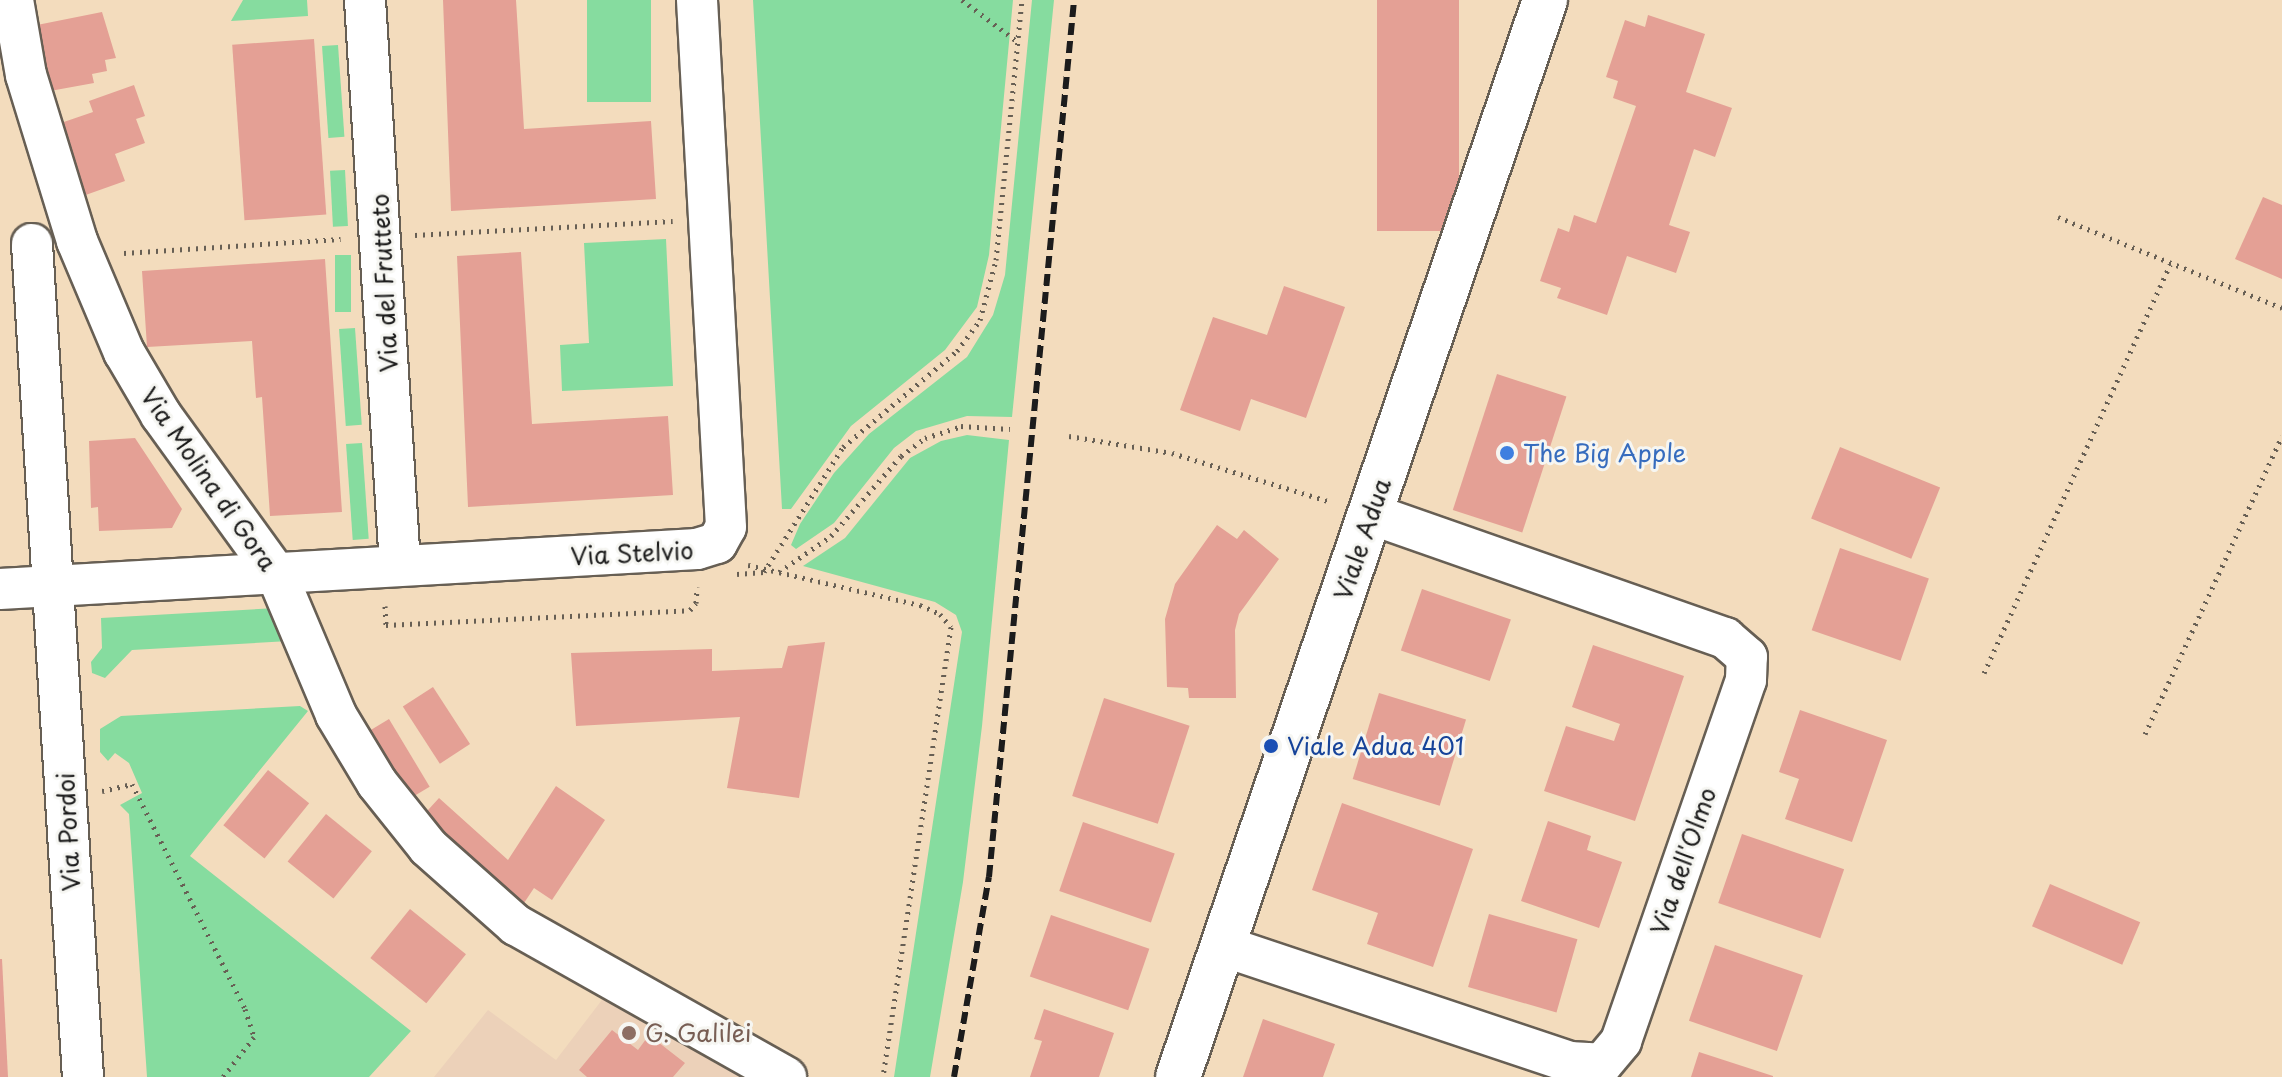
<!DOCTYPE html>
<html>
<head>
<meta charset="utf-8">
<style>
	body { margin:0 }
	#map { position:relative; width:2282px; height:1077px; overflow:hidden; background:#f3dcbd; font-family:"Playpen Sans",sans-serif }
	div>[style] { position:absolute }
	.built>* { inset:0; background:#ecd1b9 }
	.green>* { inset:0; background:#86dc9f; transform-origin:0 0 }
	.building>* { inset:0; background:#e4a095; transform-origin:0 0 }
	.path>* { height:5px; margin-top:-2.5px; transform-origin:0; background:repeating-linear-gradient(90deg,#675f54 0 2px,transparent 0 8px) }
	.roads { filter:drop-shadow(2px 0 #675f54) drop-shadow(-2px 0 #675f54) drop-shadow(0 2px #675f54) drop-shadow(0 -2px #675f54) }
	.minor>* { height:40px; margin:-20px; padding:0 20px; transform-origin:20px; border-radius:20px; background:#fff }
	.major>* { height:44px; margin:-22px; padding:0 22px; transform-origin:22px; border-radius:22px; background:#fff }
	.rail>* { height:6px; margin-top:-3px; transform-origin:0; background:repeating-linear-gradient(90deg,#1c1c1c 0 12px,transparent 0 18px) }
	.dots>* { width:22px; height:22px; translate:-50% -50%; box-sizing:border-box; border:4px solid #f6f6f2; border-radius:50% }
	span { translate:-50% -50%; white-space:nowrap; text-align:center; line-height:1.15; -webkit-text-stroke:6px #f6f6f2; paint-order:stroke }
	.street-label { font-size:24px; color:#1c1c1c }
	.shop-label { font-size:24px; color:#366cbe }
	.left { translate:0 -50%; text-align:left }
	.transit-label { font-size:24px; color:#164399 }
	.education-label { font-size:24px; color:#785e54 }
</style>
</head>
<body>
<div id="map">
	<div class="built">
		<div style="clip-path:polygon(608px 992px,757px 1077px,434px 1077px,488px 1010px,556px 1060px)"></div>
	</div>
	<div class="green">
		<div style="clip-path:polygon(243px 0,307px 0,308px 16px,231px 21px)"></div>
		<div style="left:587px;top:0;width:64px;height:102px"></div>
		<div style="clip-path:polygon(753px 0,1013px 0,989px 255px,977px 307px,945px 350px,851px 426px,791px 509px,782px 509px)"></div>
		<div style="clip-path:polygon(1032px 0,1054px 0,1012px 417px,967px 416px,916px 431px,894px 448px,834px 523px,796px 549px,791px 545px,800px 524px,834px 473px,869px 434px,967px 357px,993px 315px,1005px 275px)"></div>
		<div style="left:338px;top:45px;width:92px;height:16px;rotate:86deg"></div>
		<div style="left:345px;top:170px;width:56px;height:15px;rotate:87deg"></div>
		<div style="clip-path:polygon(666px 239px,673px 386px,562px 391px,560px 345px,589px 343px,584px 243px)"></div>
		<div style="left:335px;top:255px;width:16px;height:57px"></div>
		<div style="left:355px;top:328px;width:97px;height:16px;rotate:86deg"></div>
		<div style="clip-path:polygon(967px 435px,1009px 440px,982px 726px,963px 882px,930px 1077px,894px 1077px,962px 632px,956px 615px,935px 602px,803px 566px,845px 538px,910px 458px,941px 441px)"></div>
		<div style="left:362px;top:443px;width:96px;height:16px;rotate:86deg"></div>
		<div style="clip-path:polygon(276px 608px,289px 641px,132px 650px,105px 678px,92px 673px,91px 662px,102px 648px,101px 618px)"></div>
		<div style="clip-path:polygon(300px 706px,308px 711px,190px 856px,411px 1031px,369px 1077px,147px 1077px,129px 814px,120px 805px,142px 793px,129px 763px,115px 753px,108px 761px,100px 752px,100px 729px,121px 716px)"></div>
	</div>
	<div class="building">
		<div style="clip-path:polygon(443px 0,516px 0,524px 129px,651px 121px,656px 199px,451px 211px)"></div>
		<div style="left:1377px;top:0;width:82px;height:231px"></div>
		<div style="clip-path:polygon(102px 12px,116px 58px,105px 60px,107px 71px,92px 74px,94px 83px,50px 91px,37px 25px)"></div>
		<div style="clip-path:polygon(1648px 15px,1705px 34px,1686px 92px,1732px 108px,1715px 157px,1694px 149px,1669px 225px,1690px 232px,1676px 273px,1627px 256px,1607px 315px,1557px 298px,1561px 288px,1540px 281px,1558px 228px,1569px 232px,1574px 215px,1596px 223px,1636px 106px,1613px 98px,1618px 81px,1606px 77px,1625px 20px,1645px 27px)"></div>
		<div style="left:314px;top:39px;width:176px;height:82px;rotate:86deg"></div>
		<div style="clip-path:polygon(134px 85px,145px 116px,136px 119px,145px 143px,115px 154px,125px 181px,80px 197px,55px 125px,93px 112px,89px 101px)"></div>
		<div style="clip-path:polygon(2263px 197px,2282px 205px,2282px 279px,2235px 259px)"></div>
		<div style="clip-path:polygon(521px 252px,532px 424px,668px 416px,673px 495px,468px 507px,457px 256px)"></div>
		<div style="clip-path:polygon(325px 259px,342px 512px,270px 516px,262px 397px,256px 398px,252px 341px,147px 347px,142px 271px)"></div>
		<div style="clip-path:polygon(1284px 286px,1345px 307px,1306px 418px,1251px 399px,1240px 431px,1180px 410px,1213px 317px,1267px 335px)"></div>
		<div style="left:1497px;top:374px;width:73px;height:143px;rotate:18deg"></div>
		<div style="clip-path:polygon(135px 438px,182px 509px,172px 528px,99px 531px,98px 507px,91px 508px,89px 441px)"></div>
		<div style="left:1840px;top:447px;width:108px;height:77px;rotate:22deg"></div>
		<div style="clip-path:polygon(1217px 525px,1237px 539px,1244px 530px,1279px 559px,1239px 614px,1235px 630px,1236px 698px,1189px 698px,1188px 688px,1167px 687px,1165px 619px,1175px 584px)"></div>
		<div style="left:1840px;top:548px;width:94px;height:87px;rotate:19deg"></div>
		<div style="left:1422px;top:589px;width:94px;height:65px;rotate:19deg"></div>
		<div style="clip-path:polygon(825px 642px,799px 798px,727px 788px,740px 717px,576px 726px,571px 653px,712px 649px,712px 671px,782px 668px,788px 646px)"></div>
		<div style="clip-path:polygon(1593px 645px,1684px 676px,1635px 821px,1544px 791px,1566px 726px,1614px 741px,1620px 724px,1572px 707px)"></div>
		<div style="left:433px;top:687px;width:68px;height:36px;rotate:57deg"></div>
		<div style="left:1379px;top:693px;width:91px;height:90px;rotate:17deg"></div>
		<div style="left:1104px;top:698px;width:90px;height:103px;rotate:18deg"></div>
		<div style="clip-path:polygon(1800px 710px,1887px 740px,1852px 842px,1785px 819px,1799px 779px,1779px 772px)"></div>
		<div style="left:389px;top:719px;width:79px;height:27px;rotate:59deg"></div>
		<div style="left:268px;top:770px;width:53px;height:71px;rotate:39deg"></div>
		<div style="clip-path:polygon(556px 786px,605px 820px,552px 900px,534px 888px,518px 912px,418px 821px,439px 798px,508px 860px)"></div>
		<div style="clip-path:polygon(1342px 803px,1473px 849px,1433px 967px,1367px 944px,1378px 913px,1312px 890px)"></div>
		<div style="left:326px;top:814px;width:59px;height:61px;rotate:39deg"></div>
		<div style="clip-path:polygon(1548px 821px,1591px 836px,1587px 850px,1622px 862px,1599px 928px,1521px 901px)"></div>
		<div style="left:1083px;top:822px;width:97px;height:73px;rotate:19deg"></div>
		<div style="left:1742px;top:834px;width:108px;height:73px;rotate:19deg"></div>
		<div style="left:2050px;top:884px;width:98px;height:46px;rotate:23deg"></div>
		<div style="left:410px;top:909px;width:72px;height:63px;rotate:39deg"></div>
		<div style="left:1489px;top:914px;width:92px;height:76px;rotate:16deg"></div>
		<div style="left:1051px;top:915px;width:104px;height:65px;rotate:19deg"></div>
		<div style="left:1715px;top:945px;width:93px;height:80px;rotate:19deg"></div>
		<div style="clip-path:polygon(0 959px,2px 959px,8px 1077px,0 1077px)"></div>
		<div style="clip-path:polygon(1044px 1009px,1114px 1033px,1099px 1077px,1030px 1077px,1042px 1041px,1034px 1039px)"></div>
		<div style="clip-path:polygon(1263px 1019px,1335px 1044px,1323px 1077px,1243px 1077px)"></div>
		<div style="clip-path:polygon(612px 1030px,638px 1050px,649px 1035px,685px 1063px,673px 1077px,587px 1077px,579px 1070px)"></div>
		<div style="clip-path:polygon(1699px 1052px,1773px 1076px,1773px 1077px,1691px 1077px)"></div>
	</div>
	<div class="path">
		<div style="left:962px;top:0;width:70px;rotate:36.9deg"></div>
		<div style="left:2058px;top:217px;width:242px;rotate:22.1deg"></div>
		<div style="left:415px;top:235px;width:258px;rotate:-3.1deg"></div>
		<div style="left:124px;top:253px;width:217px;rotate:-3.7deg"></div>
		<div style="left:1069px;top:436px;width:104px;rotate:9.4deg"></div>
		<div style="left:1172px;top:453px;width:166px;rotate:17.1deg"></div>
		<div style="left:748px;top:565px;width:177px;rotate:13.1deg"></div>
		<div style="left:920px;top:605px;width:22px;rotate:24deg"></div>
		<div style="left:940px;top:614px;width:17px;rotate:50deg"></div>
		<div style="left:951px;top:627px;width:455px;rotate:98.6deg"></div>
		<div style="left:779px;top:572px;width:63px;rotate:-34.7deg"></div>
		<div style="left:831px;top:536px;width:106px;rotate:-48.8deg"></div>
		<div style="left:901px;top:456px;width:30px;rotate:-37deg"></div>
		<div style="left:925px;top:438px;width:38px;rotate:-18deg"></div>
		<div style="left:961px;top:426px;width:49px;rotate:3.5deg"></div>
		<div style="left:737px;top:574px;width:27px;rotate:-4deg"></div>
		<div style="left:764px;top:572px;width:148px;rotate:-57.7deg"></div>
		<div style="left:843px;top:447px;width:149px;rotate:-40.1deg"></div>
		<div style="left:957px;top:351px;width:39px;rotate:-53deg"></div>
		<div style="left:980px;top:320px;width:62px;rotate:-75.1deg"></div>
		<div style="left:996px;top:260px;width:261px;rotate:-84.3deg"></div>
		<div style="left:385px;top:606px;width:19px;rotate:87deg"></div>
		<div style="left:386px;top:625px;width:304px;rotate:-2.8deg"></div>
		<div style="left:690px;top:610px;width:9px;rotate:-49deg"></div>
		<div style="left:696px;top:603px;width:16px;rotate:-86deg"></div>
		<div style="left:1984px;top:673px;width:449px;rotate:-65.5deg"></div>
		<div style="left:2145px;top:734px;width:328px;rotate:-65.3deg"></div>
		<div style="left:102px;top:791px;width:31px;rotate:-13deg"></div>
		<div style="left:132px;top:784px;width:252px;rotate:63.3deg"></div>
		<div style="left:245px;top:1009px;width:29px;rotate:72deg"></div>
		<div style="left:254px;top:1037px;width:51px;rotate:127.8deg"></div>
	</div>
	<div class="roads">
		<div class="minor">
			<div style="left:13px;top:0;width:76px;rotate:80.2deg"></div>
			<div style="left:26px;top:75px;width:174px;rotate:72.9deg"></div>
			<div style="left:77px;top:241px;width:121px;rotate:67.1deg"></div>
			<div style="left:124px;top:352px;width:73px;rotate:59.6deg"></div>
			<div style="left:161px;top:415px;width:198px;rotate:54.1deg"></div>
			<div style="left:277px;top:575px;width:152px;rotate:67.1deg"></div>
			<div style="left:336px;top:715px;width:79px;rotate:58.9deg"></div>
			<div style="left:377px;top:783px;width:82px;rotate:51.4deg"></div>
			<div style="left:428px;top:847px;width:118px;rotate:41.6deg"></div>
			<div style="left:516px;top:925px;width:310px;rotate:29.4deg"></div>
			<div style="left:365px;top:0;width:566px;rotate:86.46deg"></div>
			<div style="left:32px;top:244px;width:835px;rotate:86.5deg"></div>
			<div style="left:0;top:589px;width:698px;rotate:-3.28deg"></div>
			<div style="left:697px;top:549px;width:21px;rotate:-17deg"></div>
			<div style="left:717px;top:543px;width:18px;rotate:-61deg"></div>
			<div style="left:726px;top:527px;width:528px;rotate:-93.15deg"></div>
			<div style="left:1223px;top:946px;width:365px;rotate:18.5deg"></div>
			<div style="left:1569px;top:1062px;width:33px;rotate:3deg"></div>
			<div style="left:1602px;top:1064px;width:30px;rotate:-50deg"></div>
			<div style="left:1621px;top:1041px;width:382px;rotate:-70.9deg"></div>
			<div style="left:1746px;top:680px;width:23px;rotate:-88deg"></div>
			<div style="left:1747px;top:657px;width:29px;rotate:-139deg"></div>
			<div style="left:1725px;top:638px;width:376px;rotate:-160.7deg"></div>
		</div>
		<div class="major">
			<div style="left:1178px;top:1077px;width:1138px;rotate:-71.18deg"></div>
		</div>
	</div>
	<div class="rail">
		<div style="left:954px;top:1077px;width:203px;rotate:-80.1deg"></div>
		<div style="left:989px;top:877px;width:881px;rotate:-84.46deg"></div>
	</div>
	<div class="dots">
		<div style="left:1507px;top:453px;background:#3f7fe0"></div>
		<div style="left:1271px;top:746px;background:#1a4fb4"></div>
		<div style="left:629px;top:1033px;background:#8d6e63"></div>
	</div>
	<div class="street-label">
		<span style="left:384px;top:283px;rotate:-93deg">Via del Frutteto</span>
		<span style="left:209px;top:479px;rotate:55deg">Via Molina di Gora</span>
		<span style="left:1362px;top:539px;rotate:-71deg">Viale Adua</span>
		<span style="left:632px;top:553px;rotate:-3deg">Via Stelvio</span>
		<span style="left:68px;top:832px;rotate:-93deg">Via Pordoi</span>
		<span style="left:1683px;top:861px;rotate:-71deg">Via dell'Olmo</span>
	</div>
	<div class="shop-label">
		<span class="left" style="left:1523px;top:453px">The Big Apple</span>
	</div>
	<div class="transit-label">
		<span class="left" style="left:1287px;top:746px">Viale Adua 401</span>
	</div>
	<div class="education-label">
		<span class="left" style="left:645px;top:1033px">G. Galilei</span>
	</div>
</div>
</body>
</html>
